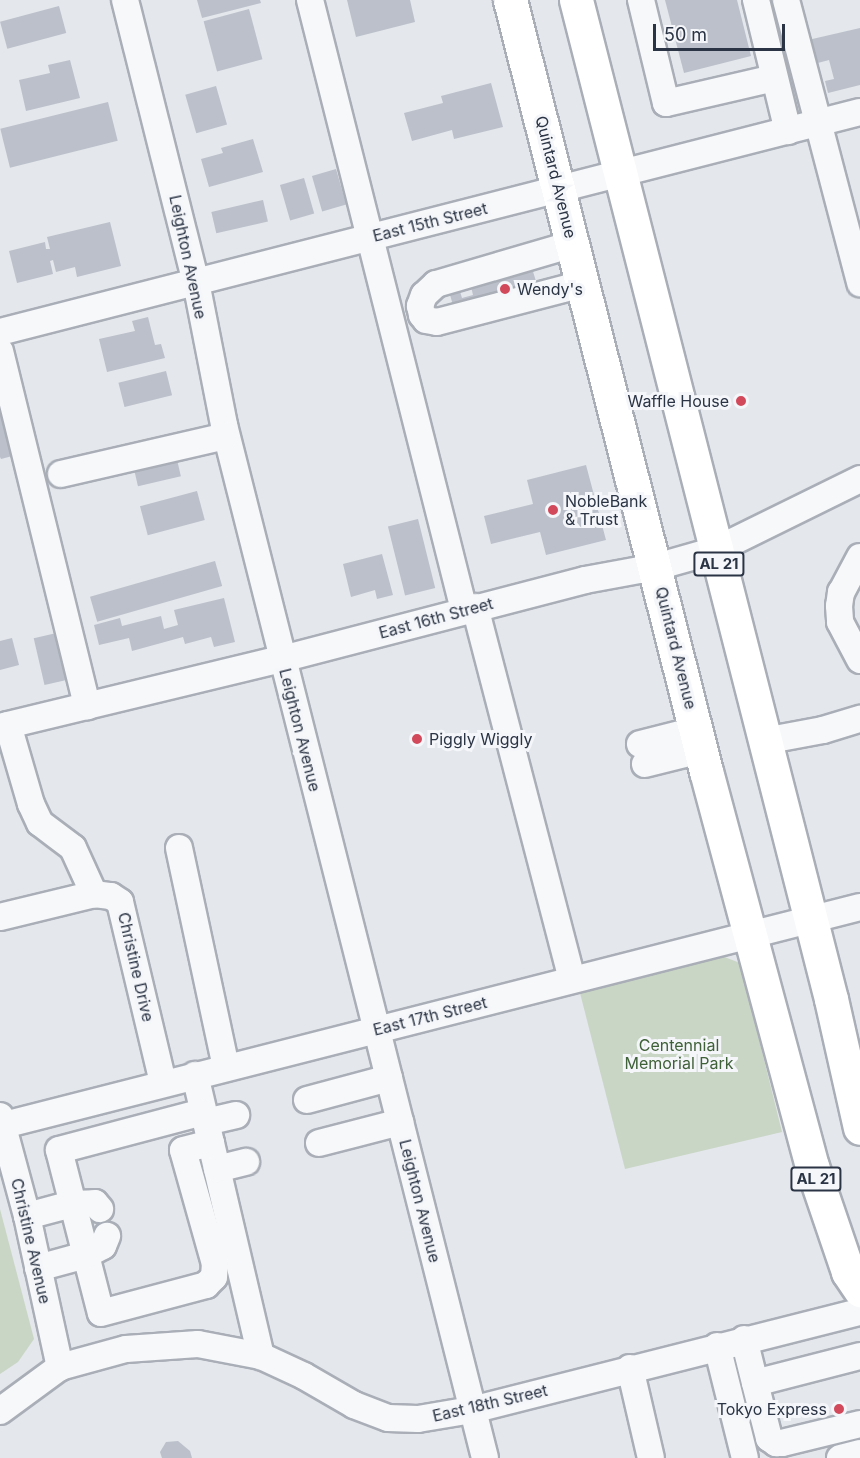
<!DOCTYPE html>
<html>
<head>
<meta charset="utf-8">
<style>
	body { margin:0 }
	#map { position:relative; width:860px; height:1458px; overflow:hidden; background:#e4e7ec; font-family:Inter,sans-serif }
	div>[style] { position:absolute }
	.green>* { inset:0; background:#c9d6c5 }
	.building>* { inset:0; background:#bbc0ca; transform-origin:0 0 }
	.roads { filter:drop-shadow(2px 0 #a9aeb7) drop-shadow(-2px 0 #a9aeb7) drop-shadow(0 2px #a9aeb7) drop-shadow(0 -2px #a9aeb7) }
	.minor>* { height:26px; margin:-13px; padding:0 13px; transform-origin:13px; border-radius:13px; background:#f7f8fa }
	.highway>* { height:33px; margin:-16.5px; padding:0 16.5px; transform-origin:16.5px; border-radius:16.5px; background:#fff }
	.dots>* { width:16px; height:16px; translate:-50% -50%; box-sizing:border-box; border:3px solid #f4f6f9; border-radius:50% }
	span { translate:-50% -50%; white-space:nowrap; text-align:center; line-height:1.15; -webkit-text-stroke:6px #f4f6f9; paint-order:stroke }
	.shield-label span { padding:2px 4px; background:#f4f6f9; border:2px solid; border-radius:4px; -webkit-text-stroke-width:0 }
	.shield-label { font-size:15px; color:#2b3445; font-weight:700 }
	.street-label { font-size:16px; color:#2b3445 }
	.poi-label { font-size:16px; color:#2b3445 }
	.left { translate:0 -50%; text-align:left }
	.right { translate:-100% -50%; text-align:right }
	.park-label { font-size:16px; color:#3f6138 }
	.scale { position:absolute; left:653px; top:24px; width:132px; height:27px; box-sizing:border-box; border:3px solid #2b3445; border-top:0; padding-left:8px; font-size:18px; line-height:21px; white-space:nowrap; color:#2b3445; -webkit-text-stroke:4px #f4f6f9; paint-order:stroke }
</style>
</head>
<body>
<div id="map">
	<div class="green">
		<div style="clip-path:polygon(722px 956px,740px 963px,782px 1132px,625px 1169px,580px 993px)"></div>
		<div style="clip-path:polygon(0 1209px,34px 1339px,18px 1362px,0 1374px)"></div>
	</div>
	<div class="building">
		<div style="clip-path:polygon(197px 0,260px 0,261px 3px,202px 18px)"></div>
		<div style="clip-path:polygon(347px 0,410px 0,415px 22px,356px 37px)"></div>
		<div style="clip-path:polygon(665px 0,737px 0,751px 56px,684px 73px)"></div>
		<div style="left:59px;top:6px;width:28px;height:61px;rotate:75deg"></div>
		<div style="left:249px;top:9px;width:52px;height:47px;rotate:75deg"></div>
		<div style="clip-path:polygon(860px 28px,860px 85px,828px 93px,825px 81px,834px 79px,829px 60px,814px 64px,808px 40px)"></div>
		<div style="clip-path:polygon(70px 60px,80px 98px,26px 111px,19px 80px,50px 73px,48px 65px)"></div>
		<div style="clip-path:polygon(491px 83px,503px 127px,454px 139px,452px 130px,412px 141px,404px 113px,443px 103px,441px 96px)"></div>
		<div style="left:216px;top:86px;width:40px;height:32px;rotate:74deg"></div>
		<div style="left:108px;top:102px;width:40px;height:111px;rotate:76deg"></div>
		<div style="clip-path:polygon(253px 139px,263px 172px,209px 187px,201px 159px,223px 153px,221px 148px)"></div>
		<div style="left:336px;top:169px;width:37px;height:25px;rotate:74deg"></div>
		<div style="left:304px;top:178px;width:37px;height:25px;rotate:74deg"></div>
		<div style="left:263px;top:200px;width:22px;height:53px;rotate:77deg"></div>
		<div style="clip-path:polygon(110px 222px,121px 266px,77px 277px,75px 267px,56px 272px,53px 260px,50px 261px,53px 274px,17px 283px,9px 251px,45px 242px,46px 249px,50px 249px,47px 237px)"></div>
		<div style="clip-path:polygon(531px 265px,539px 291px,455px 312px,448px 288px,458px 285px,462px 298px,473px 295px,470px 282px)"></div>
		<div style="clip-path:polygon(148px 317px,155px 345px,161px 344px,165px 358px,107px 372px,99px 339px,135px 331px,132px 321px)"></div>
		<div style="left:166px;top:371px;width:25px;height:49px;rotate:76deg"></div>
		<div style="clip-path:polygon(0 401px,20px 454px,1px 459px,0 457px)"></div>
		<div style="left:175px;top:451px;width:26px;height:44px;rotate:77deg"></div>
		<div style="clip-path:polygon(586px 465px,606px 540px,546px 555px,540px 532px,491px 544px,484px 516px,533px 504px,527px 480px)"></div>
		<div style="left:197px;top:491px;width:30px;height:59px;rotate:75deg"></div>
		<div style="left:418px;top:519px;width:71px;height:31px;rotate:76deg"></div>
		<div style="clip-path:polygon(382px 554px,393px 595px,377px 599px,375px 590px,351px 597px,343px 564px)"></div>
		<div style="left:215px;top:561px;width:26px;height:130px;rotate:74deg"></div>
		<div style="clip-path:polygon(224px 598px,235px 642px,214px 647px,211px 637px,185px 644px,183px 637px,132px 651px,129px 638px,99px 645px,94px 625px,120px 618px,122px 626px,161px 616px,164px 629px,178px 625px,174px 610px)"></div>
		<div style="left:61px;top:632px;width:48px;height:28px;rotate:77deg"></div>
		<div style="clip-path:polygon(12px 638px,19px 665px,0 670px,0 641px)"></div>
		<div style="clip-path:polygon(178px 1441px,190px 1451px,192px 1458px,162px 1458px,160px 1452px,166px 1442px)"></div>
	</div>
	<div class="roads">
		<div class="minor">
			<div style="left:125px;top:0;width:291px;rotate:75.9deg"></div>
			<div style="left:196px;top:282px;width:146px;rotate:78.9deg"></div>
			<div style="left:224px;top:425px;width:1065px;rotate:75.82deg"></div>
			<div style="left:310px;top:0;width:629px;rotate:75.83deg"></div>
			<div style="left:641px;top:0;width:106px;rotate:76.4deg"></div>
			<div style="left:666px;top:103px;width:111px;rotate:-13deg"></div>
			<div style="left:756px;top:0;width:135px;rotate:76.3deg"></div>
			<div style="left:786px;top:0;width:293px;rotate:75.3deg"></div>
			<div style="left:573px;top:244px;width:143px;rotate:163.7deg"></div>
			<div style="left:436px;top:284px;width:16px;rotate:137deg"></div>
			<div style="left:424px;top:295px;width:12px;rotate:110deg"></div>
			<div style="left:420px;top:306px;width:9px;rotate:77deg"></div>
			<div style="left:422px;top:315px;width:6px;rotate:51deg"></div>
			<div style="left:426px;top:320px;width:11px;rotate:10deg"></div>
			<div style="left:437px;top:322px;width:151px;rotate:-14.6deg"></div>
			<div style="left:0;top:332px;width:888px;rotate:-14.35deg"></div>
			<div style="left:0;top:351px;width:366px;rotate:76.2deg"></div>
			<div style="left:61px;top:474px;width:169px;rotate:-13deg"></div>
			<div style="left:860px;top:557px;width:40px;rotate:118deg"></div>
			<div style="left:841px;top:592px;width:14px;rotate:98deg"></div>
			<div style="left:839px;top:606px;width:16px;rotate:86deg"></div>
			<div style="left:840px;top:622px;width:43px;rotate:62.2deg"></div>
			<div style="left:475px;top:607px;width:385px;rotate:75.4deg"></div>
			<div style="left:8px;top:725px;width:82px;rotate:73.8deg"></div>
			<div style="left:31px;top:804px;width:21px;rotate:65deg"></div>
			<div style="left:40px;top:823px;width:41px;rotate:37.1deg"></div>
			<div style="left:73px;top:848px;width:51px;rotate:65.5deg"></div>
			<div style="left:0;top:727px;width:290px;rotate:-13.6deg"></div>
			<div style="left:282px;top:659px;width:313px;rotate:-14.6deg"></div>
			<div style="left:585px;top:580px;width:72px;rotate:-10.4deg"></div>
			<div style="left:656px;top:567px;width:62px;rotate:-15.8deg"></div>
			<div style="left:716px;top:550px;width:161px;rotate:-26.2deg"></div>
			<div style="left:764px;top:741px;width:60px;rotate:-10.6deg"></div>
			<div style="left:823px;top:730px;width:39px;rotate:-17deg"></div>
			<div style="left:640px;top:744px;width:58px;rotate:-14deg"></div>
			<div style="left:645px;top:764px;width:58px;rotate:-14deg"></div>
			<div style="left:179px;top:848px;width:225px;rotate:77.9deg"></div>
			<div style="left:0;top:917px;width:97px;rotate:-13.7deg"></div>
			<div style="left:94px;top:894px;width:17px;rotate:7deg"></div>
			<div style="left:111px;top:896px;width:11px;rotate:34deg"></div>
			<div style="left:120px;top:902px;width:186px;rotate:76.6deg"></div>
			<div style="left:195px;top:1075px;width:289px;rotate:76.8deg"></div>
			<div style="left:307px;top:1100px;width:85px;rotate:-15deg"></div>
			<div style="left:203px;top:1112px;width:149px;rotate:165.2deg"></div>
			<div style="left:59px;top:1150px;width:168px;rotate:75.6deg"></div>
			<div style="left:101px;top:1313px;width:109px;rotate:-14.9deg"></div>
			<div style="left:206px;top:1285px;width:11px;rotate:-45deg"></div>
			<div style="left:214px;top:1277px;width:13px;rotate:-86deg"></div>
			<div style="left:215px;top:1264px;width:118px;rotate:-105.7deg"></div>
			<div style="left:183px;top:1150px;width:29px;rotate:-14deg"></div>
			<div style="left:0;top:1116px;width:104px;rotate:74.9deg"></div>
			<div style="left:27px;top:1216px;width:155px;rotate:77.7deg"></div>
			<div style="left:206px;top:1122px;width:31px;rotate:-13deg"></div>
			<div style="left:0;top:1126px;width:887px;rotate:-14.29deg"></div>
			<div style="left:319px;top:1143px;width:84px;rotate:-14.5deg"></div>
			<div style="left:217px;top:1169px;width:30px;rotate:-14deg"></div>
			<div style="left:27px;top:1216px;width:47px;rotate:-14.9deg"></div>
			<div style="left:72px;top:1204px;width:23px;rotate:-2deg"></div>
			<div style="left:95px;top:1203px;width:8px;rotate:50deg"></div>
			<div style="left:38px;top:1268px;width:50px;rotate:-15.2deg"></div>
			<div style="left:86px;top:1255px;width:19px;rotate:-28deg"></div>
			<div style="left:103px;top:1246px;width:11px;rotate:-68deg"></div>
			<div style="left:744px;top:1339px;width:45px;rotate:76deg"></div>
			<div style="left:717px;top:1346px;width:115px;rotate:76deg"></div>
			<div style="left:860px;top:1356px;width:108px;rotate:165.6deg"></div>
			<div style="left:755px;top:1383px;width:57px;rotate:75.7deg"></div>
			<div style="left:769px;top:1438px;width:9px;rotate:36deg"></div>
			<div style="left:776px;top:1443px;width:6px"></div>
			<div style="left:782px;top:1443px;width:80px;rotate:-13.7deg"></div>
			<div style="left:630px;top:1368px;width:92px;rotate:76.9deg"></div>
			<div style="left:0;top:1411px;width:74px;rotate:-36.3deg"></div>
			<div style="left:60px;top:1367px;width:68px;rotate:-15.3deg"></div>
			<div style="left:126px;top:1349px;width:72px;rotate:-4deg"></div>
			<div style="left:198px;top:1344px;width:64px;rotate:10.8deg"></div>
			<div style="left:261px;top:1356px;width:47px;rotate:24.9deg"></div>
			<div style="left:304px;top:1376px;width:58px;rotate:30.1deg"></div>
			<div style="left:354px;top:1405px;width:36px;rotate:21deg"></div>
			<div style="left:388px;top:1418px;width:30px;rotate:2deg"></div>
			<div style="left:418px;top:1419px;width:55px;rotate:-9.5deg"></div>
			<div style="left:472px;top:1410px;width:400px;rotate:-14.2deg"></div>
			<div style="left:840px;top:1458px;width:21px;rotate:-14deg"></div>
		</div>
		<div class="highway">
			<div style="left:510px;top:0;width:796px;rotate:75.74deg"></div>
			<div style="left:706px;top:771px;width:409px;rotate:75deg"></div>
			<div style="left:812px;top:1166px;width:112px;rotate:71.2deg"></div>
			<div style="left:848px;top:1272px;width:22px;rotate:56deg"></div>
			<div style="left:576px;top:0;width:1031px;rotate:75.68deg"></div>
			<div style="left:831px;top:999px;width:132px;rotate:77.3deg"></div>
		</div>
	</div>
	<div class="dots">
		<div style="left:505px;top:289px;background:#d1495b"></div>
		<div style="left:741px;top:401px;background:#d1495b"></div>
		<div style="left:553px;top:510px;background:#d1495b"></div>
		<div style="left:417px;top:739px;background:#d1495b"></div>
		<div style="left:839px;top:1409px;background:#d1495b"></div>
	</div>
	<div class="shield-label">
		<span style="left:719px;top:564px">AL 21</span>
		<span style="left:816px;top:1179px">AL 21</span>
	</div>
	<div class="street-label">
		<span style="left:556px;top:177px;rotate:76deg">Quintard Avenue</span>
		<span style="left:430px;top:222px;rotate:-14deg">East 15th Street</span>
		<span style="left:188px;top:257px;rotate:78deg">Leighton Avenue</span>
		<span style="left:436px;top:618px;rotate:-15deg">East 16th Street</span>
		<span style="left:676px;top:648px;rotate:76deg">Quintard Avenue</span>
		<span style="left:300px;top:730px;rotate:76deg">Leighton Avenue</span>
		<span style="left:136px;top:967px;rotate:77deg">Christine Drive</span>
		<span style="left:430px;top:1016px;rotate:-14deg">East 17th Street</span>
		<span style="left:420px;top:1201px;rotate:76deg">Leighton Avenue</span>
		<span style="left:31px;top:1241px;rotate:77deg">Christine Avenue</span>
		<span style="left:490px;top:1403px;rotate:-13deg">East 18th Street</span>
	</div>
	<div class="poi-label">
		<span class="left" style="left:517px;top:289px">Wendy's</span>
		<span class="right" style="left:729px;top:401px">Waffle House</span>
		<span class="left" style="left:565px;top:510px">NobleBank<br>&amp; Trust</span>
		<span class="left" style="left:429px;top:739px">Piggly Wiggly</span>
		<span class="right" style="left:827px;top:1409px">Tokyo Express</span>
	</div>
	<div class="park-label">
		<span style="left:679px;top:1054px">Centennial<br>Memorial Park</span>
	</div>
	<div class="scale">50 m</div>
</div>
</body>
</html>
